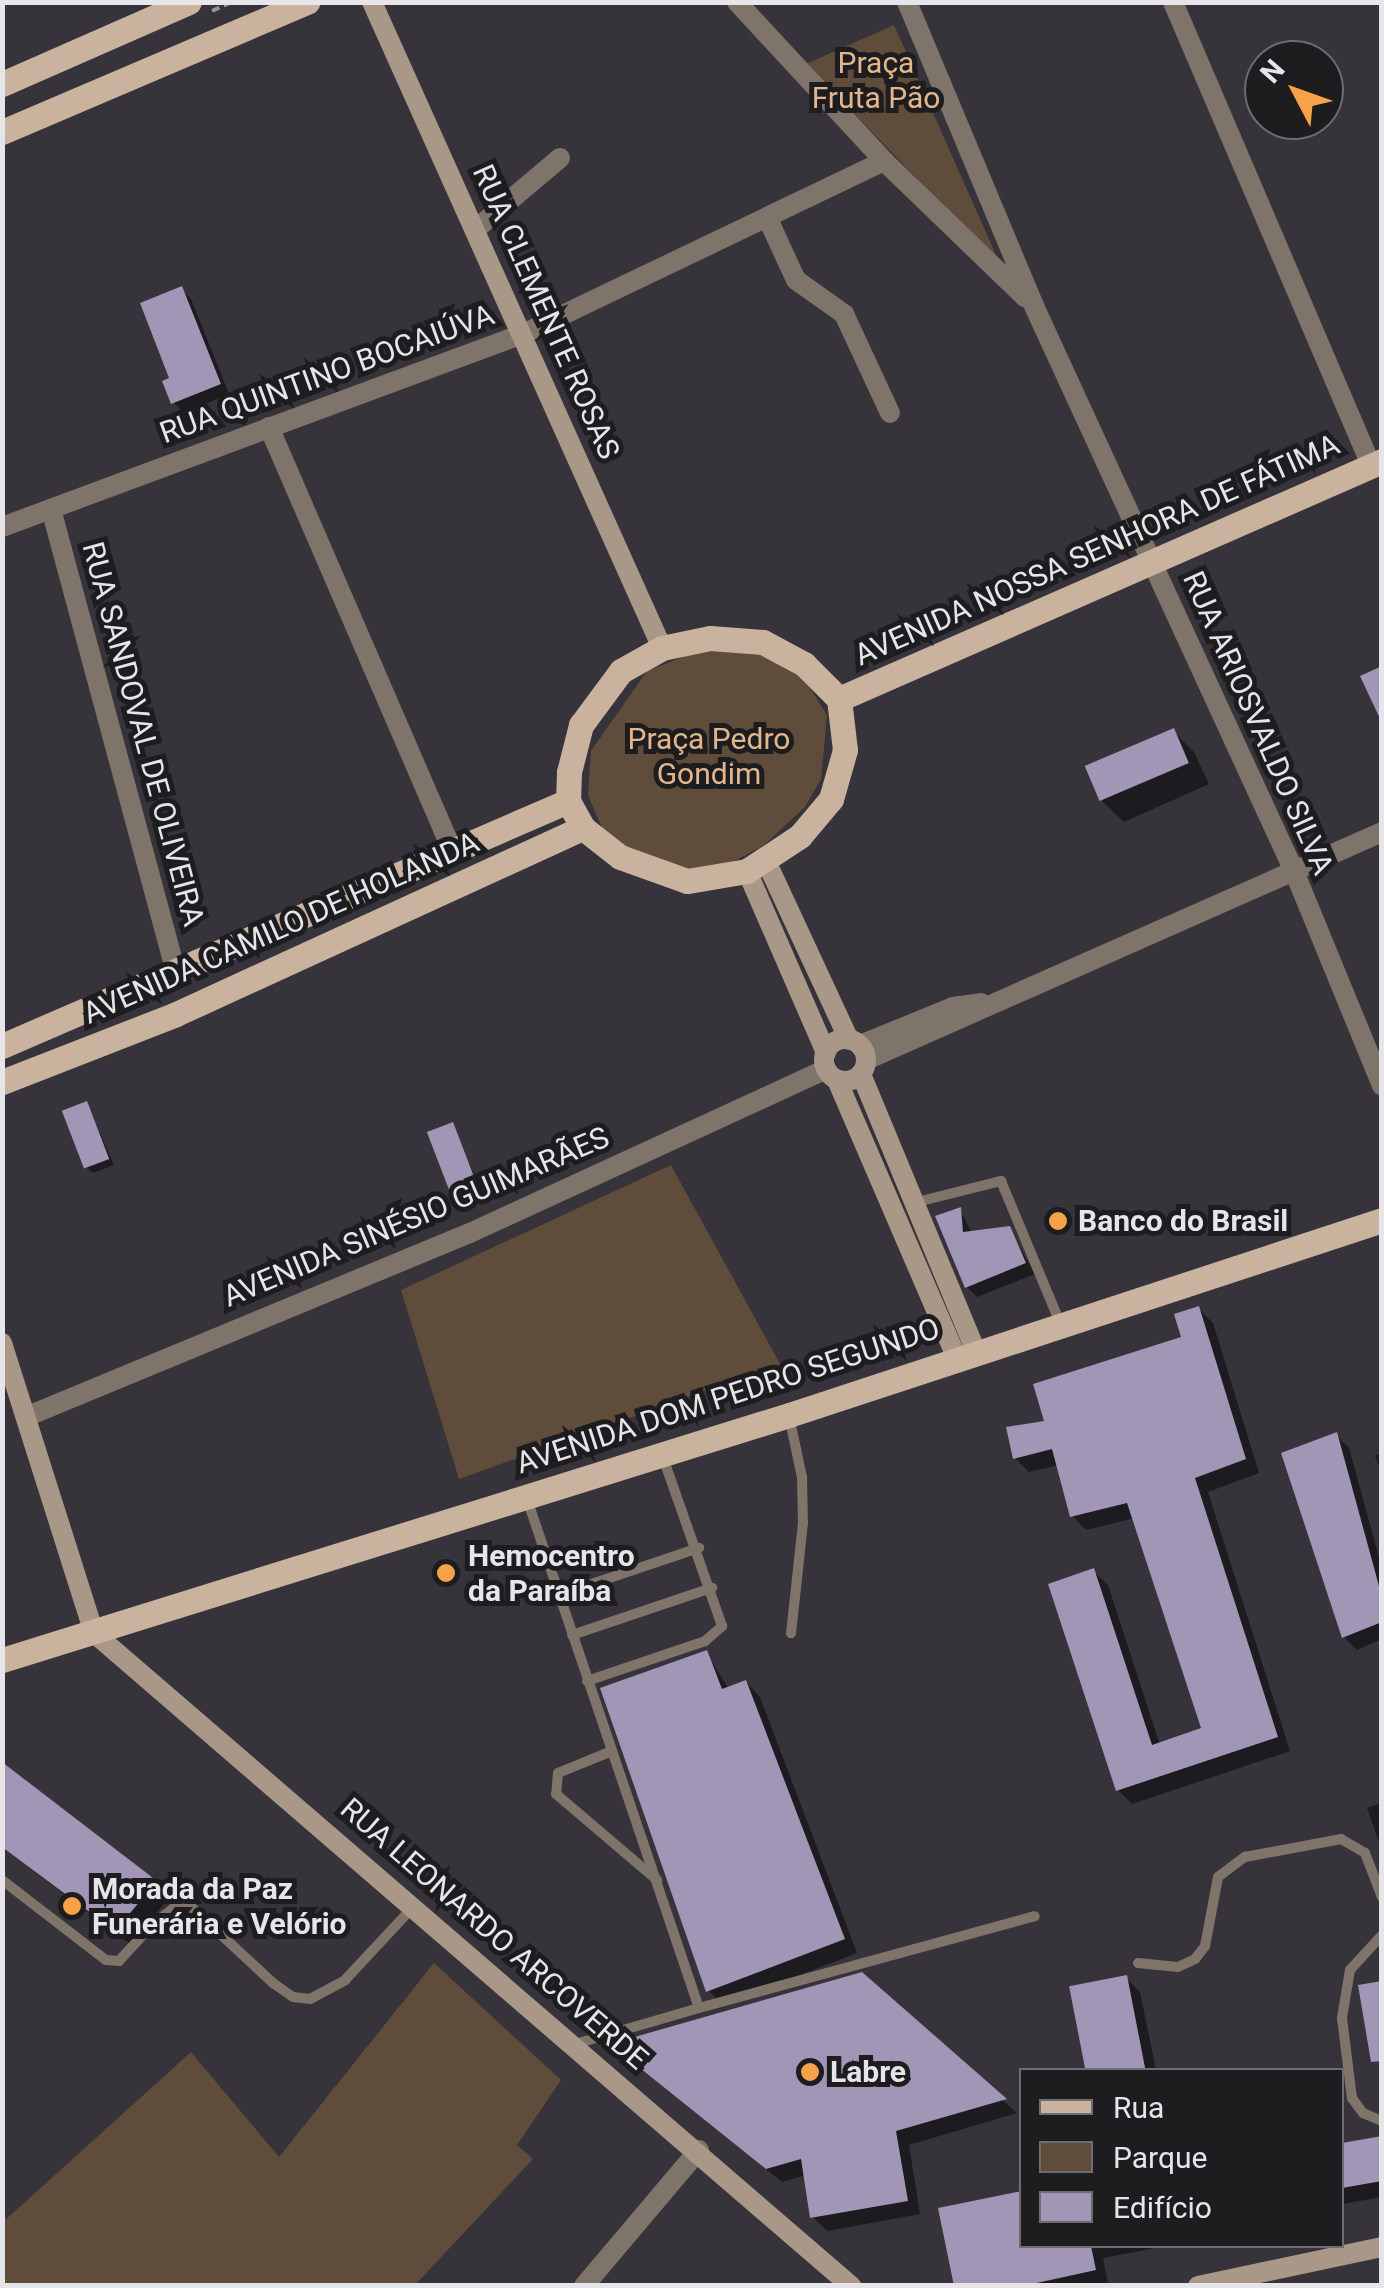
<!DOCTYPE html>
<html>
<head>
<meta charset="utf-8">
<style>
	body { margin:0 }
	#map { position:relative; width:1384px; height:2288px; overflow:hidden; background:#36333b; font-family:Roboto,sans-serif }
	div>[style] { position:absolute }
	.green>* { inset:0; background:#604c3a }
	.shadow>* { inset:0; background:#0007 }
	.building>* { inset:0; background:#a196b5; transform-origin:0 0 }
	.path>* { height:4px; margin-top:-2px; transform-origin:0; background:repeating-linear-gradient(90deg,#96949b 0 8px,transparent 0 13px) }
	.lane>* { height:10px; margin:-5px; padding:0 5px; transform-origin:5px; border-radius:5px; background:#7f746a }
	.street>* { height:20px; margin:-10px; padding:0 10px; transform-origin:10px; border-radius:10px; background:#7f746a }
	.secondary>* { height:20px; margin:-10px; padding:0 10px; transform-origin:10px; border-radius:10px; background:#a99787 }
	.secondary>.ring { margin:-10px; padding:0; box-sizing:content-box; background:none; border:20px solid #a99787; border-radius:50% }
	.primary>* { height:25px; margin:-12.5px; padding:0 12.5px; transform-origin:12.5px; border-radius:12.5px; background:#c9b29e }
	.dots>* { width:28px; height:28px; translate:-50% -50%; box-sizing:border-box; border:5px solid #1d1c1f; border-radius:50% }
	span { translate:-50% -50%; white-space:nowrap; text-align:center; line-height:1.15; -webkit-text-stroke:10px #1d1c1f; paint-order:stroke }
	.park-label { font-size:30px; color:#e3b68d }
	.street-label { font-size:30px; color:#e6e5ea }
	.poi-label { font-size:30px; color:#e6e5ea; font-weight:700 }
	.left { translate:0 -50%; text-align:left }
	.frame { position:absolute; inset:0; border:5px solid #e6e5ea; pointer-events:none }
	.legend { position:absolute; left:1019px; top:2068px; width:325px; height:180px; box-sizing:border-box; background:#1d1c1f; border:2px solid #6d6c70; margin:0; padding:12px 18px; list-style:none; font-size:30px; color:#e6e5ea }
	.legend li { display:flex; align-items:center; gap:20px; height:50px }
	.legend b { width:50px; border:2px solid #6d6c70 }
	.north { position:absolute; left:1244px; top:40px; width:100px; height:100px; box-sizing:border-box; background:#1d1c1f; border:2px solid #6d6c70; border-radius:50%; rotate:311deg; font-size:28px; font-weight:700; line-height:40px; text-align:center; color:#e6e5ea }
	.north::after { content:''; display:block; margin:auto; width:35px; height:45px; background:#f7a248; clip-path:polygon(50% 0,100% 100%,50% 72%,0 100%) }
</style>
</head>
<body>
<div id="map">
	<div class="green">
		<div style="clip-path:polygon(894px 25px,1000px 264px,806px 64px)"></div>
		<div style="clip-path:polygon(747px 649px,798px 669px,827px 715px,821px 779px,805px 807px,764px 845px,718px 870px,666px 870px,630px 854px,602px 828px,588px 795px,591px 751px,647px 671px,696px 652px)"></div>
		<div style="clip-path:polygon(671px 1165px,780px 1364px,459px 1479px,401px 1290px)"></div>
		<div style="clip-path:polygon(434px 1963px,561px 2080px,517px 2145px,533px 2159px,415px 2285px,3px 2285px,3px 2222px,191px 2052px,279px 2157px)"></div>
	</div>
	<div class="shadow">
		<div style="clip-path:polygon(181px 289px,191px 299px,229px 394px,184px 413px,173px 402px)"></div>
		<div style="clip-path:polygon(1173px 731px,1194px 752px,1209px 784px,1124px 822px,1102px 801px)"></div>
		<div style="clip-path:polygon(87px 1104px,114px 1165px,93px 1173px,86px 1167px)"></div>
		<div style="clip-path:polygon(452px 1125px,483px 1195px,461px 1204px,455px 1198px)"></div>
		<div style="clip-path:polygon(960px 1210px,972px 1233px,1009px 1229px,1035px 1274px,977px 1297px,967px 1287px)"></div>
		<div style="clip-path:polygon(1199px 1309px,1213px 1323px,1259px 1473px,1208px 1492px,1290px 1751px,1132px 1804px,1118px 1790px,1093px 1571px,1108px 1585px,1160px 1745px,1204px 1730px,1135px 1518px,1086px 1530px,1072px 1515px,1059px 1465px,1029px 1472px,1015px 1458px,1047px 1423px,1184px 1338px)"></div>
		<div style="clip-path:polygon(1336px 1435px,1349px 1448px,1382px 1568px,1382px 1639px,1357px 1650px,1344px 1637px)"></div>
		<div style="clip-path:polygon(1382px 1452px,1382px 1474px,1375px 1456px)"></div>
		<div style="clip-path:polygon(706px 1653px,729px 1689px,746px 1682px,760px 1697px,857px 1953px,723px 2005px,709px 1991px)"></div>
		<div style="clip-path:polygon(2px 1766px,170px 1897px,130px 1944px,2px 1847px)"></div>
		<div style="clip-path:polygon(1382px 1803px,1382px 1850px,1367px 1808px)"></div>
		<div style="clip-path:polygon(861px 1975px,1017px 2113px,909px 2145px,920px 2214px,827px 2231px,813px 2217px,806px 2175px,782px 2182px,627px 2057px)"></div>
		<div style="clip-path:polygon(1126px 1978px,1140px 1992px,1156px 2070px,1089px 2070px,1072px 1989px)"></div>
		<div style="clip-path:polygon(1382px 2139px,1382px 2197px,1342px 2204px,1342px 2147px)"></div>
		<div style="clip-path:polygon(1022px 2246px,1166px 2246px,1103px 2258px,1108px 2284px,1101px 2286px,957px 2286px)"></div>
	</div>
	<div class="building">
		<div style="clip-path:polygon(182px 286px,221px 384px,171px 404px,162px 381px,169px 378px,140px 303px)"></div>
		<div style="clip-path:polygon(1382px 666px,1382px 723px,1360px 676px)"></div>
		<div style="left:1174px;top:728px;width:38px;height:97px;rotate:67deg"></div>
		<div style="left:87px;top:1101px;width:62px;height:27px;rotate:69deg"></div>
		<div style="left:453px;top:1122px;width:71px;height:28px;rotate:69deg"></div>
		<div style="clip-path:polygon(961px 1207px,963px 1232px,1010px 1226px,1026px 1263px,965px 1288px,935px 1216px)"></div>
		<div style="clip-path:polygon(1199px 1306px,1246px 1459px,1195px 1478px,1278px 1737px,1116px 1791px,1048px 1584px,1094px 1568px,1152px 1745px,1201px 1728px,1127px 1503px,1070px 1517px,1052px 1449px,1013px 1459px,1006px 1427px,1044px 1421px,1033px 1384px,1181px 1337px,1174px 1314px)"></div>
		<div style="clip-path:polygon(1337px 1432px,1382px 1597px,1382px 1622px,1342px 1638px,1281px 1453px)"></div>
		<div style="clip-path:polygon(707px 1650px,722px 1689px,746px 1680px,845px 1939px,706px 1992px,600px 1688px)"></div>
		<div style="clip-path:polygon(2px 1762px,157px 1881px,115px 1931px,2px 1847px)"></div>
		<div style="clip-path:polygon(862px 1972px,1007px 2099px,896px 2131px,908px 2201px,810px 2218px,801px 2159px,766px 2169px,610px 2044px)"></div>
		<div style="left:1127px;top:1975px;width:97px;height:59px;rotate:79deg"></div>
		<div style="clip-path:polygon(1382px 1981px,1382px 2061px,1371px 2062px,1358px 1985px)"></div>
		<div style="clip-path:polygon(1382px 2136px,1382px 2181px,1342px 2188px,1342px 2143px)"></div>
		<div style="clip-path:polygon(1022px 2191px,1022px 2246px,1091px 2246px,1096px 2270px,1023px 2286px,954px 2286px,938px 2208px)"></div>
	</div>
	<div class="path">
		<div style="left:212px;top:11px;width:21px;rotate:-25deg"></div>
	</div>
	<div class="lane">
		<div style="left:917px;top:1202px;width:87px;rotate:-14deg"></div>
		<div style="left:1001px;top:1181px;width:156px;rotate:67.4deg"></div>
		<div style="left:789px;top:1416px;width:62px;rotate:78deg"></div>
		<div style="left:802px;top:1477px;width:46px;rotate:88.8deg"></div>
		<div style="left:803px;top:1523px;width:111px;rotate:96.2deg"></div>
		<div style="left:526px;top:1496px;width:540px;rotate:71.33deg"></div>
		<div style="left:699px;top:2008px;width:129px;rotate:163.8deg"></div>
		<div style="left:559px;top:1595px;width:148px;rotate:-18.6deg"></div>
		<div style="left:572px;top:1635px;width:148px;rotate:-18.6deg"></div>
		<div style="left:587px;top:1681px;width:125px;rotate:-18.7deg"></div>
		<div style="left:705px;top:1641px;width:23px;rotate:-41deg"></div>
		<div style="left:722px;top:1626px;width:181px;rotate:-109.3deg"></div>
		<div style="left:612px;top:1751px;width:58px;rotate:157.8deg"></div>
		<div style="left:558px;top:1773px;width:21px;rotate:95deg"></div>
		<div style="left:556px;top:1794px;width:133px;rotate:40.4deg"></div>
		<div style="left:2px;top:1880px;width:131px;rotate:37.6deg"></div>
		<div style="left:106px;top:1960px;width:13px;rotate:4deg"></div>
		<div style="left:119px;top:1961px;width:49px;rotate:-47.5deg"></div>
		<div style="left:152px;top:1925px;width:29px;rotate:-38deg"></div>
		<div style="left:175px;top:1907px;width:14px;rotate:-8deg"></div>
		<div style="left:189px;top:1905px;width:115px;rotate:42.9deg"></div>
		<div style="left:273px;top:1983px;width:24px;rotate:35deg"></div>
		<div style="left:293px;top:1997px;width:17px;rotate:7deg"></div>
		<div style="left:310px;top:1999px;width:40px;rotate:-28deg"></div>
		<div style="left:345px;top:1980px;width:101px;rotate:-47deg"></div>
		<div style="left:1382px;top:1935px;width:47px;rotate:132.4deg"></div>
		<div style="left:1350px;top:1970px;width:49px;rotate:99.5deg"></div>
		<div style="left:1342px;top:2018px;width:81px;rotate:82.9deg"></div>
		<div style="left:1352px;top:2098px;width:19px;rotate:54deg"></div>
		<div style="left:1363px;top:2113px;width:21px;rotate:23deg"></div>
		<div style="left:1138px;top:1963px;width:40px;rotate:5.7deg"></div>
		<div style="left:1178px;top:1967px;width:19px;rotate:-25deg"></div>
		<div style="left:1195px;top:1959px;width:16px;rotate:-52deg"></div>
		<div style="left:1205px;top:1946px;width:70px;rotate:-79.3deg"></div>
		<div style="left:1218px;top:1877px;width:34px;rotate:-37deg"></div>
		<div style="left:1245px;top:1857px;width:98px;rotate:-10.6deg"></div>
		<div style="left:1341px;top:1839px;width:28px;rotate:30deg"></div>
		<div style="left:1365px;top:1853px;width:47px;rotate:68.9deg"></div>
		<div style="left:699px;top:2008px;width:348px;rotate:-15.3deg"></div>
	</div>
	<div class="street">
		<div style="left:737px;top:2px;width:217px;rotate:47.2deg"></div>
		<div style="left:884px;top:161px;width:197px;rotate:44deg"></div>
		<div style="left:907px;top:2px;width:329px;rotate:67.3deg"></div>
		<div style="left:1034px;top:306px;width:622px;rotate:65.29deg"></div>
		<div style="left:1294px;top:871px;width:232px;rotate:67.7deg"></div>
		<div style="left:1173px;top:2px;width:504px;rotate:66.85deg"></div>
		<div style="left:767px;top:217px;width:69px;rotate:65.3deg"></div>
		<div style="left:796px;top:280px;width:59px;rotate:35.3deg"></div>
		<div style="left:844px;top:314px;width:109px;rotate:65.1deg"></div>
		<div style="left:476px;top:229px;width:110px;rotate:-40.2deg"></div>
		<div style="left:269px;top:427px;width:465px;rotate:66.6deg"></div>
		<div style="left:51px;top:509px;width:483px;rotate:74.9deg"></div>
		<div style="left:2px;top:527px;width:558px;rotate:-20.35deg"></div>
		<div style="left:525px;top:333px;width:398px;rotate:-25.6deg"></div>
		<div style="left:860px;top:1045px;width:100px;rotate:-22.2deg"></div>
		<div style="left:953px;top:1007px;width:28px;rotate:-8deg"></div>
		<div style="left:866px;top:1060px;width:564px;rotate:-23.84deg"></div>
		<div style="left:28px;top:1416px;width:478px;rotate:-22.5deg"></div>
		<div style="left:470px;top:1233px;width:392px;rotate:-24.7deg"></div>
		<div style="left:584px;top:2286px;width:178px;rotate:-49.8deg"></div>
	</div>
	<div class="secondary">
		<div style="left:372px;top:2px;width:708px;rotate:65.82deg"></div>
		<div style="left:766px;top:861px;width:197px;rotate:65.1deg"></div>
		<div style="left:747px;top:871px;width:198px;rotate:66.5deg"></div>
		<div class="ring" style="left:824px;top:1039px;width:22px;height:22px"></div>
		<div style="left:861px;top:1074px;width:300px;rotate:67.5deg"></div>
		<div style="left:837px;top:1080px;width:303px;rotate:66.7deg"></div>
		<div style="left:2px;top:1343px;width:304px;rotate:72.4deg"></div>
		<div style="left:94px;top:1633px;width:1000px;rotate:40.78deg"></div>
		<div style="left:1198px;top:2286px;width:188px;rotate:-12deg"></div>
	</div>
	<div class="primary">
		<div style="left:2px;top:84px;width:204px;rotate:-23.7deg"></div>
		<div style="left:2px;top:132px;width:332px;rotate:-23.1deg"></div>
		<div style="left:710px;top:638px;width:53px;rotate:4.3deg"></div>
		<div style="left:763px;top:642px;width:47px;rotate:28.2deg"></div>
		<div style="left:804px;top:664px;width:49px;rotate:45deg"></div>
		<div style="left:839px;top:699px;width:51px;rotate:83.3deg"></div>
		<div style="left:845px;top:750px;width:51px;rotate:105.9deg"></div>
		<div style="left:831px;top:799px;width:48px;rotate:130deg"></div>
		<div style="left:800px;top:836px;width:64px;rotate:146.6deg"></div>
		<div style="left:747px;top:871px;width:61px;rotate:170.5deg"></div>
		<div style="left:687px;top:881px;width:71px;rotate:-160.3deg"></div>
		<div style="left:620px;top:857px;width:47px;rotate:-141.9deg"></div>
		<div style="left:583px;top:828px;width:31px;rotate:-119deg"></div>
		<div style="left:568px;top:801px;width:29px;rotate:-88deg"></div>
		<div style="left:569px;top:772px;width:49px;rotate:-75.7deg"></div>
		<div style="left:581px;top:725px;width:67px;rotate:-53.5deg"></div>
		<div style="left:621px;top:671px;width:47px;rotate:-29.3deg"></div>
		<div style="left:662px;top:648px;width:49px;rotate:-11.8deg"></div>
		<div style="left:839px;top:699px;width:593px;rotate:-23.67deg"></div>
		<div style="left:2px;top:1046px;width:617px;rotate:-23.41deg"></div>
		<div style="left:2px;top:1082px;width:187px;rotate:-21.3deg"></div>
		<div style="left:176px;top:1014px;width:447px;rotate:-24.6deg"></div>
		<div style="left:2px;top:1660px;width:824px;rotate:-17.29deg"></div>
		<div style="left:789px;top:1415px;width:624px;rotate:-18.2deg"></div>
	</div>
	<div class="dots">
		<div style="left:1058px;top:1221px;background:#f7a248"></div>
		<div style="left:446px;top:1573px;background:#f7a248"></div>
		<div style="left:72px;top:1906px;background:#f7a248"></div>
		<div style="left:810px;top:2072px;background:#f7a248"></div>
	</div>
	<div class="park-label">
		<span style="left:876px;top:80px">Praça<br>Fruta Pão</span>
		<span style="left:709px;top:756px">Praça Pedro<br>Gondim</span>
	</div>
	<div class="street-label">
		<span style="left:546px;top:312px;rotate:66deg">RUA CLEMENTE ROSAS</span>
		<span style="left:327px;top:374px;rotate:-20deg">RUA QUINTINO BOCAIÚVA</span>
		<span style="left:1097px;top:550px;rotate:-24deg">AVENIDA NOSSA SENHORA DE FÁTIMA</span>
		<span style="left:1258px;top:723px;rotate:66deg">RUA ARIOSVALDO SILVA</span>
		<span style="left:143px;top:734px;rotate:75deg">RUA SANDOVAL DE OLIVEIRA</span>
		<span style="left:281px;top:928px;rotate:-24deg">AVENIDA CAMILO DE HOLANDA</span>
		<span style="left:416px;top:1217px;rotate:-23deg">AVENIDA SINÉSIO GUIMARÃES</span>
		<span style="left:728px;top:1396px;rotate:-18deg">AVENIDA DOM PEDRO SEGUNDO</span>
		<span style="left:494px;top:1934px;rotate:41deg">RUA LEONARDO ARCOVERDE</span>
	</div>
	<div class="poi-label">
		<span class="left" style="left:1078px;top:1221px">Banco do Brasil</span>
		<span class="left" style="left:468px;top:1573px">Hemocentro<br>da Paraíba</span>
		<span class="left" style="left:92px;top:1906px">Morada da Paz<br>Funerária e Velório</span>
		<span class="left" style="left:830px;top:2072px">Labre</span>
	</div>
	<div class="frame"></div>
	<ul class="legend">
	<li><b style="height:12px;background:#c9b29e"></b>Rua</li>
	<li><b style="height:28px;background:#604c3a"></b>Parque</li>
	<li><b style="height:28px;background:#a196b5"></b>Edifício</li>
	</ul>
	<div class="north">N</div>
</div>
</body>
</html>
